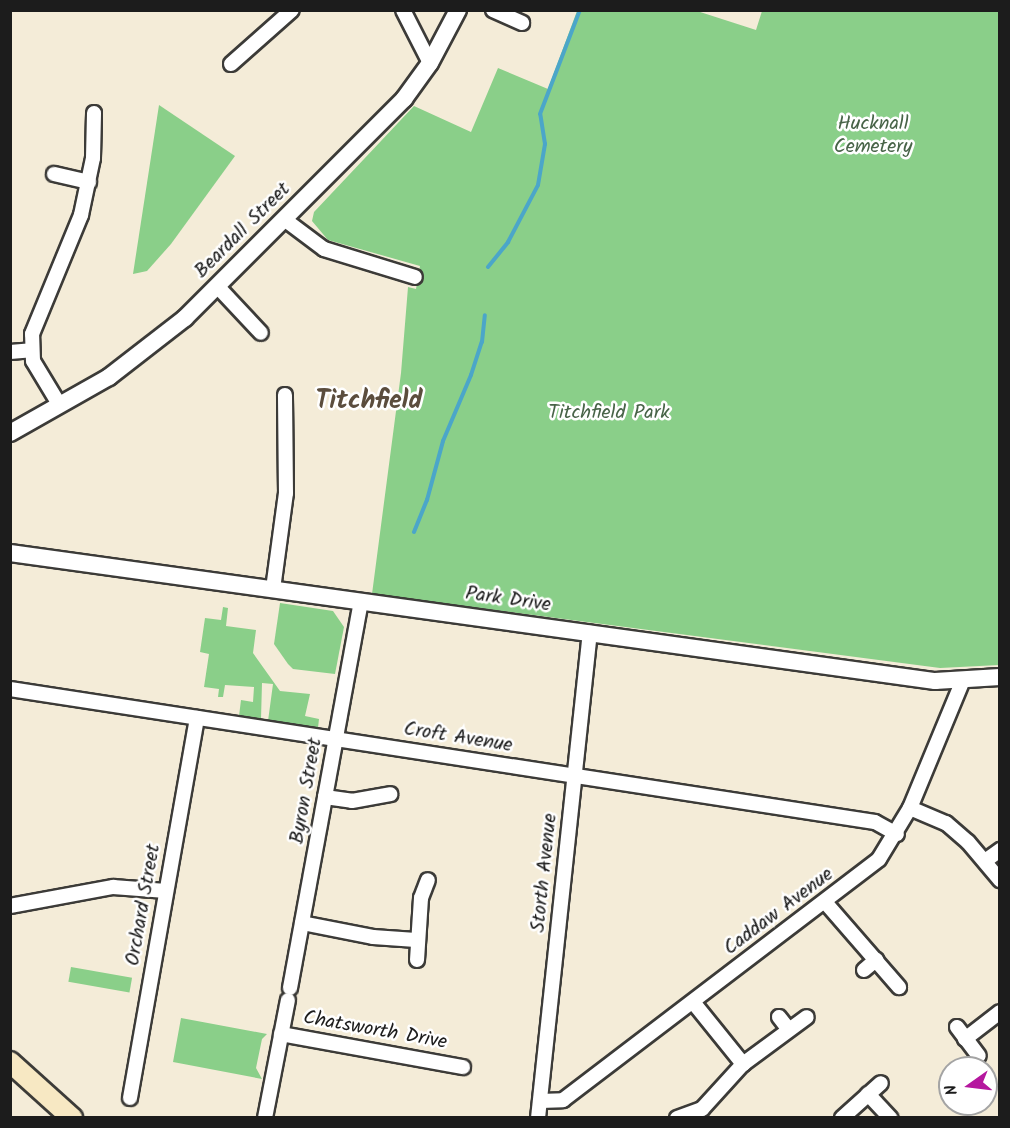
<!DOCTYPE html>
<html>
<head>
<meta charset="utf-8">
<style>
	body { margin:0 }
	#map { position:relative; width:1010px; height:1128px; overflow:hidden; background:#f4ecd8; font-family:Kalam,sans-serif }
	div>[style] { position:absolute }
	.green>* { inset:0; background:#8acf89; transform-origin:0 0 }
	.stream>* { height:4px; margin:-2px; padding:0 2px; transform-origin:2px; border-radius:2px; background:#4ba6c9 }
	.roads { filter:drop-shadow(2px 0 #3c3b38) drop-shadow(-2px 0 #3c3b38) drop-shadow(0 2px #3c3b38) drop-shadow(0 -2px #3c3b38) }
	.minor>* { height:14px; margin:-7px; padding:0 7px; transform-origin:7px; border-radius:7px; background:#fff }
	.tertiary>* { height:16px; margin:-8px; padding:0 8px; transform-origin:8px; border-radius:8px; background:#fff }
	.secondary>* { height:20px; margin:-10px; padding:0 10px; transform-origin:10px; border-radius:10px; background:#f7e8c3 }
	span { translate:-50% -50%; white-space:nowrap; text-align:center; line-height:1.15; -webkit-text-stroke:5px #fff; paint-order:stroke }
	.park-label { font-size:20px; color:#486448 }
	.street-label { font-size:20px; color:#1c1c1c }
	.district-label { font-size:26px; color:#5b4d3d; font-weight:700 }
	.frame { position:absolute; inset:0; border:12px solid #1c1c1c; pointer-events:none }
	.north { position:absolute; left:938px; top:1056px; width:60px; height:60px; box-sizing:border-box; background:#fff; border:2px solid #a4a4a4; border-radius:50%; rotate:256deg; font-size:16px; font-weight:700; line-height:24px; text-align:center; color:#1c1c1c }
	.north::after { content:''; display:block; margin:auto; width:21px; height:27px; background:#b5179e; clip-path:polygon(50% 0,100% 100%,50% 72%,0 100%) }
</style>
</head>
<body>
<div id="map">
	<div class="green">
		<div style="clip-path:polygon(577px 11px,697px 11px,756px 30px,762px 11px,999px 11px,999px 665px,940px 668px,372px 594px,401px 373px,408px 287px,416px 289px,420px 266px,328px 240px,312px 221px,314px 212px,414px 106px,471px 132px,498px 68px,548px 89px)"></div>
		<div style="clip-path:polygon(159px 105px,235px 156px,171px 244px,147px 271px,133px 274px)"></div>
		<div style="clip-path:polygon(280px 603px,333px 611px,344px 627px,335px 674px,293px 669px,288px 664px,274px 644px)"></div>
		<div style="clip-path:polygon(223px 607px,228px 608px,226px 626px,256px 630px,253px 653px,280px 691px,310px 694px,305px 716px,319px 719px,318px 728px,268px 721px,273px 684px,262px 683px,261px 719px,239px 716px,241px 700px,253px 702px,254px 687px,225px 685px,223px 697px,218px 697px,219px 689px,204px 687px,209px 654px,200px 652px,205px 618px,221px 620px)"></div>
		<div style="left:71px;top:967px;width:62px;height:15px;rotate:10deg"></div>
		<div style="clip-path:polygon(181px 1018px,267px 1034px,262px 1039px,256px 1068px,262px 1079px,173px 1062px)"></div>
	</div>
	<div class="stream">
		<div style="left:488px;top:267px;width:32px;rotate:-51deg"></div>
		<div style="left:508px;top:242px;width:64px;rotate:-62.2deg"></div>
		<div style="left:538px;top:185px;width:42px;rotate:-80.3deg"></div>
		<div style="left:545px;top:144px;width:30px;rotate:-99deg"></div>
		<div style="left:540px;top:114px;width:111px;rotate:-69deg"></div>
		<div style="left:414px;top:532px;width:35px;rotate:-68deg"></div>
		<div style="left:427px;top:500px;width:61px;rotate:-74.8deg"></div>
		<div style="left:443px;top:441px;width:72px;rotate:-67deg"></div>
		<div style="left:471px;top:375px;width:35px;rotate:-72deg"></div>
		<div style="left:482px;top:342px;width:27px;rotate:-84deg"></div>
	</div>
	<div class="roads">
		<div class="minor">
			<div style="left:403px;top:10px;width:59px;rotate:63deg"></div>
			<div style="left:493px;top:10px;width:32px;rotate:24deg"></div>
			<div style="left:231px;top:64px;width:81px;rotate:-41.5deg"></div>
			<div style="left:54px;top:174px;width:36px;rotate:13deg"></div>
			<div style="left:284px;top:219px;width:50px;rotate:36.9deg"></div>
			<div style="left:324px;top:249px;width:95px;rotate:17.1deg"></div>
			<div style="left:217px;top:286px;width:64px;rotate:46.9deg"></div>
			<div style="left:10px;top:352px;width:21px;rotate:-5deg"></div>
			<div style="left:59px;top:404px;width:50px;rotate:-121.2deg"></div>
			<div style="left:33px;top:361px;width:27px;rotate:-92deg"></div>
			<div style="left:32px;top:334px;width:129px;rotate:-67.6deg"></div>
			<div style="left:81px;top:215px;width:58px;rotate:-78.1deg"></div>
			<div style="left:93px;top:158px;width:45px;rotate:-88.7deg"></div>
			<div style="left:273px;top:589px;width:97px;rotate:-82.3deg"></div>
			<div style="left:286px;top:493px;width:98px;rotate:-90.6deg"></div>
			<div style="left:10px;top:689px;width:875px;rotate:8.74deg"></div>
			<div style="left:875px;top:822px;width:25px;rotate:29deg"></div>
			<div style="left:325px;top:797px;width:27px;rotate:8deg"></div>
			<div style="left:352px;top:801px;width:39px;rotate:-10deg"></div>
			<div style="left:910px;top:808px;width:39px;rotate:23deg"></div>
			<div style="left:946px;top:823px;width:29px;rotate:41deg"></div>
			<div style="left:968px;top:842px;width:50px;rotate:49.9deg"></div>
			<div style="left:985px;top:861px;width:19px;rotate:-36deg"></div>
			<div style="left:825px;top:902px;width:113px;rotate:49deg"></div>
			<div style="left:10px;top:906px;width:105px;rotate:-10.5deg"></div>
			<div style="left:113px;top:887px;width:53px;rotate:4.3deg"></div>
			<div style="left:302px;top:923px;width:72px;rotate:11.2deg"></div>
			<div style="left:373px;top:937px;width:43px;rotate:4deg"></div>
			<div style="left:417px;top:960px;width:62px;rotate:-86.3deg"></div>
			<div style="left:421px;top:898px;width:19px;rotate:-69deg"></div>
			<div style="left:864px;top:970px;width:16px;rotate:-40deg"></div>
			<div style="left:290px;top:988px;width:393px;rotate:-79.6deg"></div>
			<div style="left:693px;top:1002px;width:80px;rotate:51.1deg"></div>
			<div style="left:779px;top:1017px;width:16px;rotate:52deg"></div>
			<div style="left:957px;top:1027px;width:36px;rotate:53deg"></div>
			<div style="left:281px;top:1034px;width:185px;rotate:10.3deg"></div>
			<div style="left:965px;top:1039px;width:44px;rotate:-37.6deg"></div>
			<div style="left:868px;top:1094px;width:33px;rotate:47deg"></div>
			<div style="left:130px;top:1098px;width:386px;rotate:-80deg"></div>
			<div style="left:540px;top:1101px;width:23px;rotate:-2deg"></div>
			<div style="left:563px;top:1100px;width:397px;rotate:-37.3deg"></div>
			<div style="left:879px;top:859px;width:60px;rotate:-58.7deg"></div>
			<div style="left:910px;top:808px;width:139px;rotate:-67.5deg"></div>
			<div style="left:265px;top:1118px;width:120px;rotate:-79deg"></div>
			<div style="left:538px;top:1118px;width:488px;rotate:-83.9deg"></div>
			<div style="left:677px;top:1118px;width:27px;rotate:-20deg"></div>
			<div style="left:702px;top:1109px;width:61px;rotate:-47.7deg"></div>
			<div style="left:743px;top:1064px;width:79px;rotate:-36.3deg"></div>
			<div style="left:842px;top:1118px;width:52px;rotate:-41.9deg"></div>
		</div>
		<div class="tertiary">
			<div style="left:10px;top:433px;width:114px;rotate:-29.5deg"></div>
			<div style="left:109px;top:377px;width:96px;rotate:-37.8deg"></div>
			<div style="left:185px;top:318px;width:310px;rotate:-45deg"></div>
			<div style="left:404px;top:99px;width:44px;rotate:-54.2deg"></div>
			<div style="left:430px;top:63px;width:60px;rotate:-62.2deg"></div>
			<div style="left:10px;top:553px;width:934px;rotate:7.88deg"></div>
			<div style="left:935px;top:681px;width:65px;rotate:-3.5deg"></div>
		</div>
		<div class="secondary">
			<div style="left:10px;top:1062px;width:84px;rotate:42.1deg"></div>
		</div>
	</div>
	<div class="park-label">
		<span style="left:873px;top:136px">Hucknall<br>Cemetery</span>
		<span style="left:609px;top:413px">Titchfield Park</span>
	</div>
	<div class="street-label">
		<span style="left:243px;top:231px;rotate:-45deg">Beardall Street</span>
		<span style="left:508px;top:600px;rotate:8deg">Park Drive</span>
		<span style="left:458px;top:738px;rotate:9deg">Croft Avenue</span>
		<span style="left:307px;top:791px;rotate:-80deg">Byron Street</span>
		<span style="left:545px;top:873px;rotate:-84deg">Storth Avenue</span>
		<span style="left:144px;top:905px;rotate:-80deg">Orchard Street</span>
		<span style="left:779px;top:912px;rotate:-37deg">Caddaw Avenue</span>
		<span style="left:375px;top:1031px;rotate:10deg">Chatsworth Drive</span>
	</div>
	<div class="district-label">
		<span style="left:369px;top:402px">Titchfield</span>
	</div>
	<div class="frame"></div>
	<div class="north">N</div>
</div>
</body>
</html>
